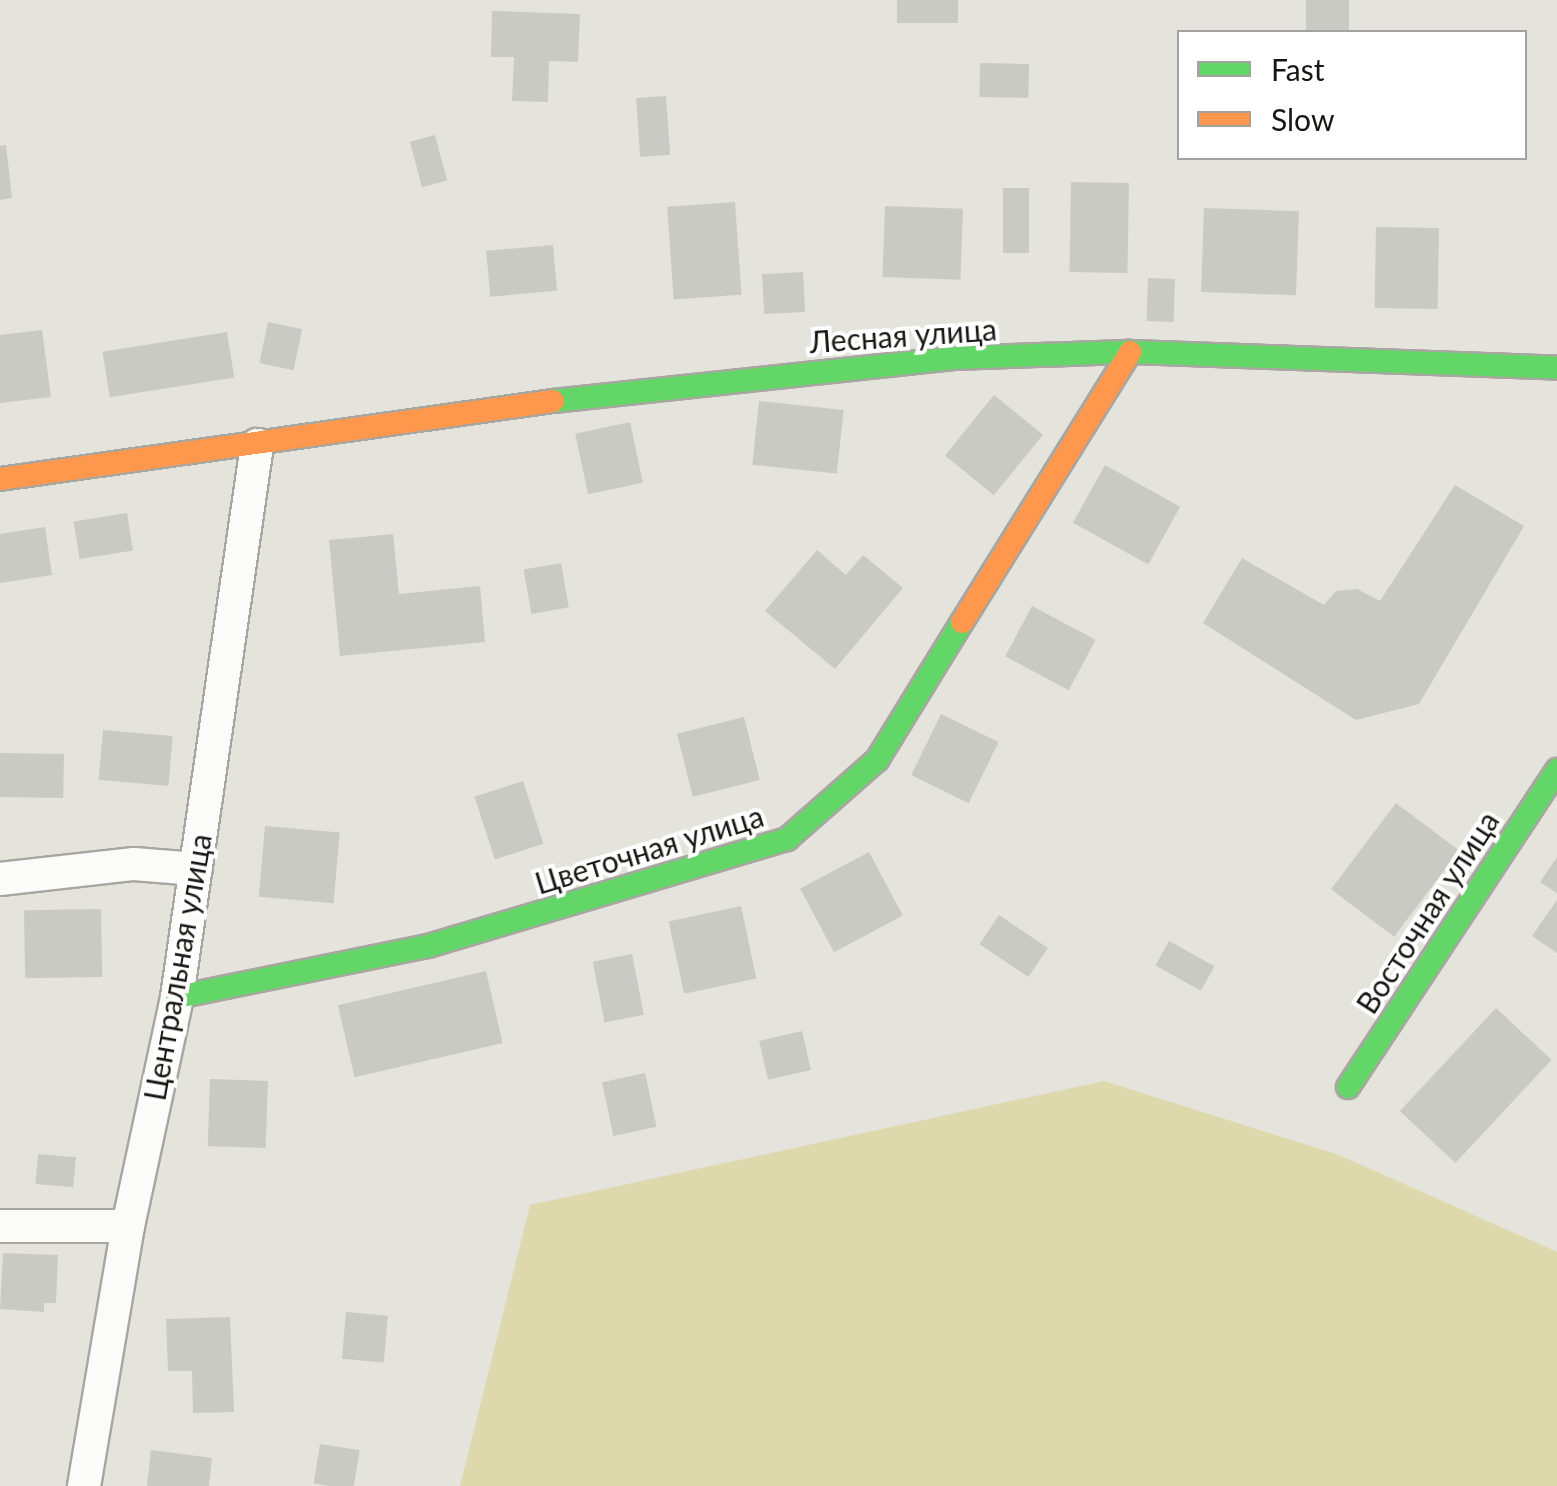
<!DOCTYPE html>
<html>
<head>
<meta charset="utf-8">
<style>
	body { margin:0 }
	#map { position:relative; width:1557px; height:1486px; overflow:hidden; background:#e4e3dc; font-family:Lato,sans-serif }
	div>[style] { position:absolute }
	.green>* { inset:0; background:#ded9ac }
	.building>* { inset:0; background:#cacac4; transform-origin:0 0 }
	.roads { filter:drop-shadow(2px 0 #a8a6a1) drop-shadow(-2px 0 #a8a6a1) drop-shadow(0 2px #a8a6a1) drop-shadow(0 -2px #a8a6a1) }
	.street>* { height:32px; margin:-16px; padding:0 16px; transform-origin:16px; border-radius:16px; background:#fbfbfa }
	.fast>* { height:22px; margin:-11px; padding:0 11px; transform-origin:11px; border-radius:11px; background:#63d668 }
	.slow>* { height:22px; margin:-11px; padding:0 11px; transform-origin:11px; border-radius:11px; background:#ff974d }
	span { translate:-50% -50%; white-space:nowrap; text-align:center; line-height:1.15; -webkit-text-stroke:8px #fff; paint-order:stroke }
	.street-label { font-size:30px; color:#171612 }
	.legend { position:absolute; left:1177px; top:30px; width:350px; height:130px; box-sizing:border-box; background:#fff; border:2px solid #a2a2a0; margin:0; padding:12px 18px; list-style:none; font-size:30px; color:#171612 }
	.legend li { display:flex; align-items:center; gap:20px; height:50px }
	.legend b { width:50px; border:2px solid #a2a2a0 }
</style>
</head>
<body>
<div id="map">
	<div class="green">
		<div style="clip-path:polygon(1104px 1081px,1339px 1155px,1557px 1252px,1557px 1486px,460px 1486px,530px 1205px)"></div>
	</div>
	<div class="building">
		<div style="left:897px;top:0;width:61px;height:23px"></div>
		<div style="left:1306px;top:0;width:43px;height:32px"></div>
		<div style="clip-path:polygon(492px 11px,580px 14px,578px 62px,549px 61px,548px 102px,512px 101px,514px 57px,491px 57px)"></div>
		<div style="left:980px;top:63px;width:49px;height:34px;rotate:1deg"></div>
		<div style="left:666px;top:96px;width:59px;height:30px;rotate:86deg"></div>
		<div style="left:435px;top:135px;width:47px;height:26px;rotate:75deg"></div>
		<div style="clip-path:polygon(6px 145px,12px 198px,0 200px,0 146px)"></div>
		<div style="left:1071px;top:182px;width:58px;height:90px;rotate:1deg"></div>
		<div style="left:1003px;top:188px;width:26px;height:65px"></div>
		<div style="left:735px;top:202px;width:93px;height:68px;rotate:86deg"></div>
		<div style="left:885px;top:206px;width:78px;height:71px;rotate:2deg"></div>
		<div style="left:1204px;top:208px;width:95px;height:84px;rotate:2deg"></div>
		<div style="left:1376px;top:227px;width:63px;height:81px;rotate:1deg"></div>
		<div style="left:553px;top:245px;width:46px;height:67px;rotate:85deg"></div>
		<div style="left:803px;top:272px;width:40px;height:41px;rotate:87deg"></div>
		<div style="left:1148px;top:278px;width:27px;height:43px;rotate:2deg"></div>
		<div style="left:268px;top:322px;width:35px;height:42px;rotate:12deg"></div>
		<div style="clip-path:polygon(42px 330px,51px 397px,0 403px,0 335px)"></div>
		<div style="left:227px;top:332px;width:46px;height:126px;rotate:81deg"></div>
		<div style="left:994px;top:395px;width:63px;height:78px;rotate:39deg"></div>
		<div style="left:759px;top:401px;width:85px;height:64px;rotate:6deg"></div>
		<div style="left:630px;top:422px;width:62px;height:56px;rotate:78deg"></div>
		<div style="left:1105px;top:465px;width:86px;height:66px;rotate:29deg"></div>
		<div style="clip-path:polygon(1455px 485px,1524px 526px,1419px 704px,1356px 720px,1203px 623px,1242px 558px,1324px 605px,1336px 591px,1357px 589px,1380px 601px)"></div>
		<div style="left:127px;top:513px;width:38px;height:54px;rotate:81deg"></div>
		<div style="clip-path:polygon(45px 527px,52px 575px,0 583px,0 534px)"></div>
		<div style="clip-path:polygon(393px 534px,399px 594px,480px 586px,485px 642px,340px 656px,329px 540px)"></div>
		<div style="clip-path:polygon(817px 550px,846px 575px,863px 555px,903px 588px,835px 669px,765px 611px)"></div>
		<div style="left:561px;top:563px;width:45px;height:38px;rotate:80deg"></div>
		<div style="left:1032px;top:606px;width:72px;height:57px;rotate:28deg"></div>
		<div style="left:941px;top:714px;width:64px;height:68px;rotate:26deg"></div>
		<div style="left:744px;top:717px;width:65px;height:69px;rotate:76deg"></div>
		<div style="left:103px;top:730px;width:70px;height:50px;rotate:5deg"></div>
		<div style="left:0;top:753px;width:64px;height:44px;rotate:1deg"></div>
		<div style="left:523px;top:781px;width:66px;height:51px;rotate:72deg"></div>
		<div style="left:1396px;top:803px;width:79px;height:108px;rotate:37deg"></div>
		<div style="left:265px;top:826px;width:75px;height:71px;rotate:5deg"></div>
		<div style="left:869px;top:852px;width:72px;height:78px;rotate:62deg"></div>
		<div style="clip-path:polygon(1557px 857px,1557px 893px,1540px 882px)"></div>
		<div style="clip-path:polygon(1557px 900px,1557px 953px,1532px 936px)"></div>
		<div style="left:741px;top:906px;width:74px;height:74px;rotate:78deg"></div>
		<div style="left:101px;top:909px;width:68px;height:77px;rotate:89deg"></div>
		<div style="left:999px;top:915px;width:59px;height:35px;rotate:34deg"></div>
		<div style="left:1169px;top:941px;width:52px;height:28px;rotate:29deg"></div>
		<div style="left:632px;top:954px;width:62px;height:40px;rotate:79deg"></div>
		<div style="left:486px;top:971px;width:74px;height:152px;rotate:77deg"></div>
		<div style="left:1496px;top:1008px;width:76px;height:141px;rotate:43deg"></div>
		<div style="left:802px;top:1031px;width:40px;height:44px;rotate:77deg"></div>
		<div style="left:645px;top:1073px;width:55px;height:44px;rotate:78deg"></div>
		<div style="left:210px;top:1079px;width:58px;height:67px;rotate:2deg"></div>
		<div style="left:38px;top:1154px;width:38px;height:30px;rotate:5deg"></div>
		<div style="clip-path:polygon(3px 1253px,58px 1255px,56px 1303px,44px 1303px,44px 1312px,0 1309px)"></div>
		<div style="left:346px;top:1312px;width:42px;height:47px;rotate:5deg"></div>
		<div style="clip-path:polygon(230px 1317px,234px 1412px,193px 1413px,192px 1371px,168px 1371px,166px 1319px)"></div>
		<div style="left:320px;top:1444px;width:40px;height:40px;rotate:9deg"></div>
		<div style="clip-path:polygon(151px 1450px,212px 1458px,209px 1486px,147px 1486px)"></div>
	</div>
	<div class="roads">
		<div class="street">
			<div style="left:0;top:879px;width:135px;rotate:-6.4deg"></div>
			<div style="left:134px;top:864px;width:62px;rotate:4.6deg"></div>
			<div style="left:0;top:1226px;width:128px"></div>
			<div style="left:84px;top:1486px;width:264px;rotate:-80.4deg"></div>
			<div style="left:128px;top:1226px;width:234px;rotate:-77.9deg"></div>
			<div style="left:177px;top:997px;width:558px;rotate:-81.75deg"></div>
		</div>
		<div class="fast">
			<div style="left:553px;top:401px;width:403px;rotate:-6.1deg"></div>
			<div style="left:954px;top:358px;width:176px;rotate:-2deg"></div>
			<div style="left:1130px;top:352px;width:427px;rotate:2.1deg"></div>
			<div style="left:177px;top:997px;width:256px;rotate:-11.5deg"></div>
			<div style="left:428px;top:946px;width:375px;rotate:-16.6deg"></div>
			<div style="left:787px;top:839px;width:120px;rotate:-41.3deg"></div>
			<div style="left:877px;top:760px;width:162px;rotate:-58.4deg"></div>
			<div style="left:1348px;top:1087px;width:380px;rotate:-56.6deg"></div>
		</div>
		<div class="slow">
			<div style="left:0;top:479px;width:558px;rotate:-8.03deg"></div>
			<div style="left:962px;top:622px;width:318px;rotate:-58.1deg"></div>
		</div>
	</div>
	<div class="street-label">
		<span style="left:903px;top:335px;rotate:-4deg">Лесная улица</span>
		<span style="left:649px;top:849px;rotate:-17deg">Цветочная улица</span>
		<span style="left:1427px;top:912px;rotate:-57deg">Восточная улица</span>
		<span style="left:177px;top:967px;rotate:-80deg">Центральная улица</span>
	</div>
	<ul class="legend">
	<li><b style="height:12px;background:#63d668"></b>Fast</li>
	<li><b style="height:12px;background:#ff974d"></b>Slow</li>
	</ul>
</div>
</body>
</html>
